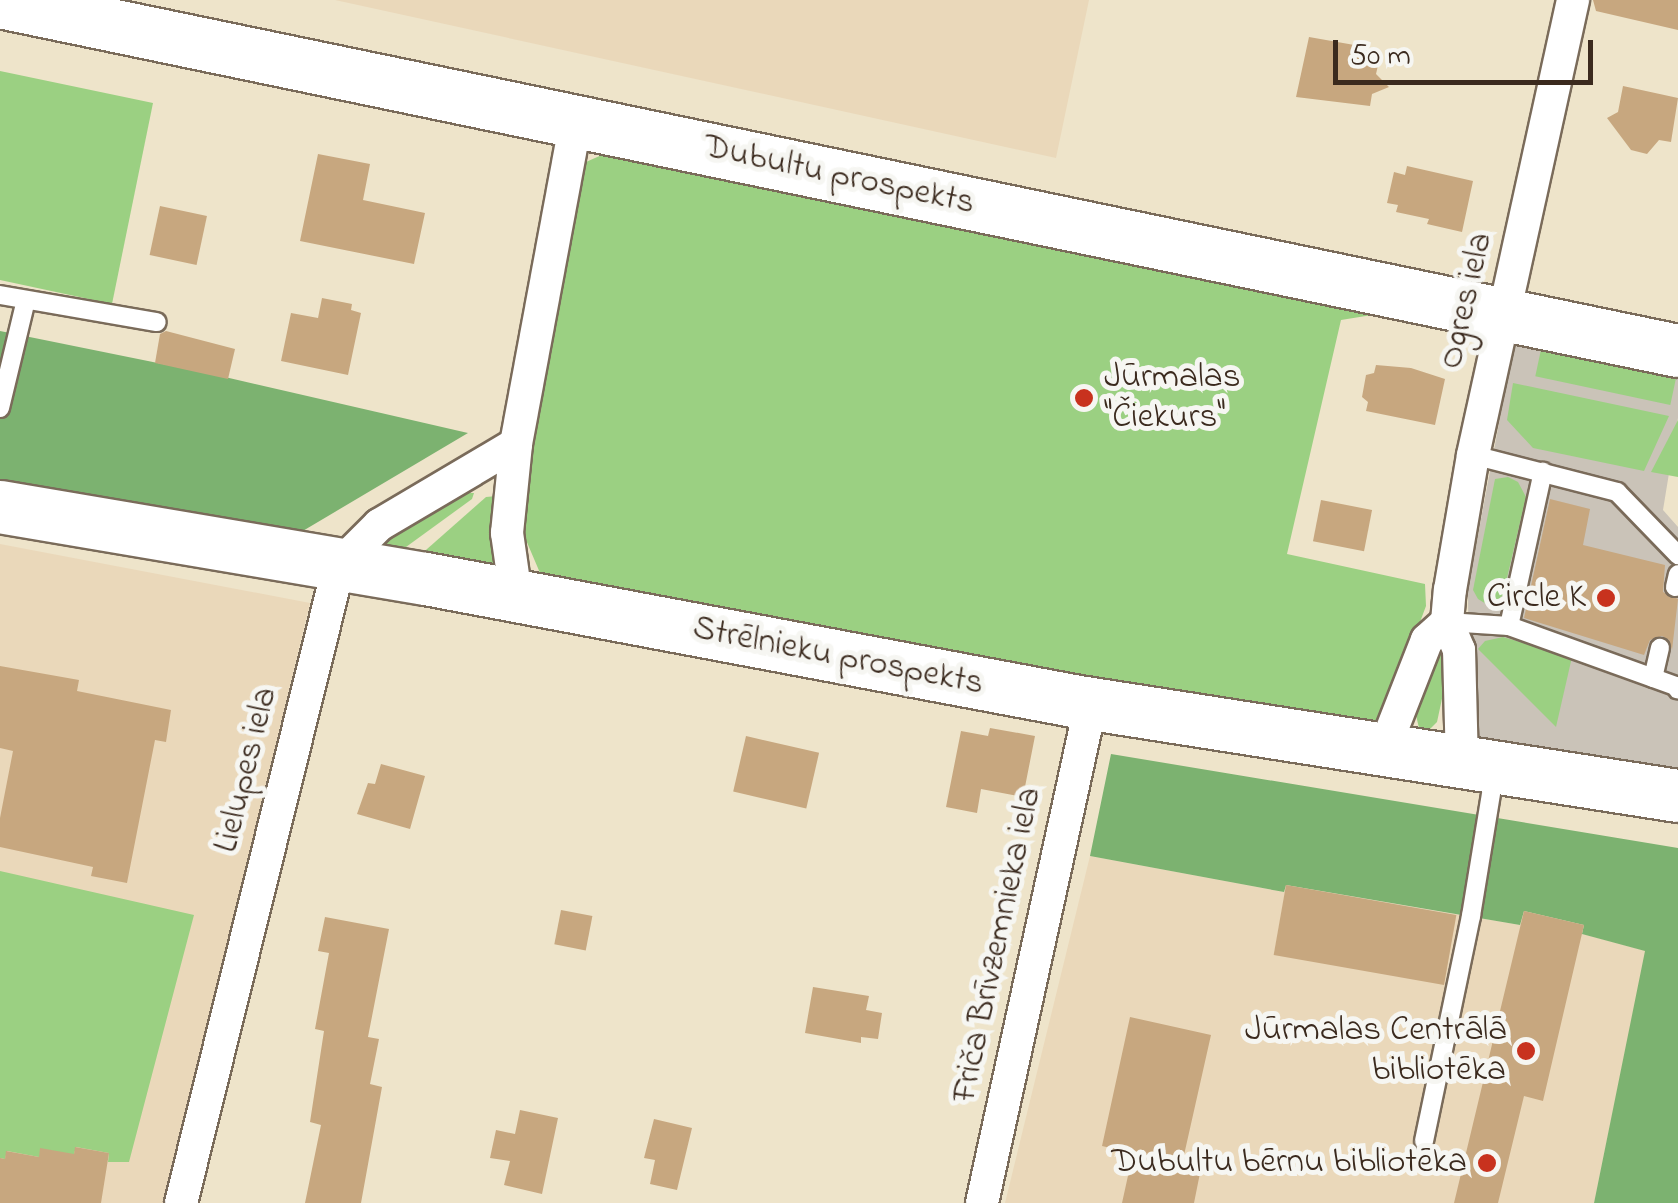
<!DOCTYPE html>
<html>
<head>
<meta charset="utf-8">
<style>
	body { margin:0 }
	#map { position:relative; width:1678px; height:1203px; overflow:hidden; background:#eee4ca; font-family:"Indie Flower",sans-serif }
	div>[style] { position:absolute }
	.built>* { inset:0; background:#ead8ba }
	.industrial>* { inset:0; background:#cac3b8 }
	.green>* { inset:0; background:#9bd082; transform-origin:0 0 }
	.forest>* { inset:0; background:#7cb270 }
	.building>* { inset:0; background:#c7a77f; transform-origin:0 0 }
	.roads { filter:drop-shadow(2px 0 #7a6b5a) drop-shadow(-2px 0 #7a6b5a) drop-shadow(0 2px #7a6b5a) drop-shadow(0 -2px #7a6b5a) }
	.lane>* { height:18px; margin:-9px; padding:0 9px; transform-origin:9px; border-radius:9px; background:#fff }
	.street>* { height:32px; margin:-16px; padding:0 16px; transform-origin:16px; border-radius:16px; background:#fff }
	.primary>* { height:52px; margin:-26px; padding:0 26px; transform-origin:26px; border-radius:26px; background:#fff }
	.dots>* { width:28px; height:28px; translate:-50% -50%; box-sizing:border-box; border:5px solid #f6f6f2; border-radius:50% }
	span { translate:-50% -50%; white-space:nowrap; text-align:center; line-height:1.15; -webkit-text-stroke:10px #f6f6f2; paint-order:stroke }
	.street-label { font-size:35px; color:#3b2a1e }
	.poi-label { font-size:35px; color:#3b2a1e }
	.left { translate:0 -50%; text-align:left }
	.right { translate:-100% -50%; text-align:right }
	.scale { position:absolute; left:1333px; top:40px; width:260px; height:45px; box-sizing:border-box; border:5px solid #3b2a1e; border-top:0; padding-left:12px; font-size:30px; line-height:35px; white-space:nowrap; color:#3b2a1e; -webkit-text-stroke:8px #f6f6f2; paint-order:stroke }
</style>
</head>
<body>
<div id="map">
	<div class="built">
		<div style="clip-path:polygon(335px 0,1089px 0,1056px 158px)"></div>
		<div style="clip-path:polygon(0 544px,310px 603px,164px 1203px,0 1203px)"></div>
		<div style="clip-path:polygon(1090px 856px,1284px 892px,1285px 885px,1520px 925px,1524px 911px,1584px 925px,1583px 934px,1646px 951px,1594px 1203px,1005px 1203px)"></div>
	</div>
	<div class="industrial">
		<div style="clip-path:polygon(1516px 333px,1678px 369px,1678px 418px,1663px 510px,1678px 527px,1678px 778px,1477px 744px,1469px 730px,1468px 588px)"></div>
	</div>
	<div class="green">
		<div style="clip-path:polygon(0 71px,153px 103px,112px 304px,0 280px)"></div>
		<div style="clip-path:polygon(613px 150px,1478px 335px,1372px 315px,1341px 320px,1287px 554px,1425px 584px,1426px 606px,1384px 718px,1360px 733px,546px 587px,523px 533px,529px 465px,586px 162px)"></div>
		<div style="left:1543px;top:340px;width:138px;height:37px;rotate:12deg"></div>
		<div style="clip-path:polygon(1513px 383px,1669px 416px,1644px 471px,1533px 448px,1507px 420px)"></div>
		<div style="clip-path:polygon(1678px 420px,1678px 477px,1651px 472px)"></div>
		<div style="clip-path:polygon(1508px 477px,1518px 482px,1526px 497px,1503px 595px,1491px 607px,1478px 599px,1473px 590px,1495px 479px)"></div>
		<div style="clip-path:polygon(468px 493px,474px 493px,472px 499px,395px 555px,383px 552px,389px 536px)"></div>
		<div style="clip-path:polygon(497px 496px,497px 566px,418px 557px,486px 497px)"></div>
		<div style="clip-path:polygon(1503px 637px,1572px 657px,1556px 727px,1478px 649px,1485px 641px)"></div>
		<div style="clip-path:polygon(1434px 645px,1452px 652px,1437px 722px,1428px 731px,1419px 728px,1415px 711px)"></div>
		<div style="clip-path:polygon(0 871px,194px 915px,129px 1162px,108px 1162px,109px 1153px,76px 1147px,74px 1154px,39px 1157px,7px 1151px,5px 1159px,0 1158px)"></div>
	</div>
	<div class="forest">
		<div style="clip-path:polygon(0 331px,212px 374px,468px 433px,296px 535px,0 482px)"></div>
		<div style="clip-path:polygon(1111px 754px,1678px 848px,1678px 1203px,1594px 1203px,1645px 951px,1582px 934px,1584px 925px,1524px 911px,1520px 925px,1286px 885px,1284px 892px,1090px 856px)"></div>
	</div>
	<div class="building">
		<div style="clip-path:polygon(1593px 0,1678px 0,1678px 30px,1596px 11px)"></div>
		<div style="clip-path:polygon(1309px 37px,1360px 46px,1357px 57px,1379px 61px,1376px 74px,1389px 87px,1372px 94px,1370px 106px,1296px 97px)"></div>
		<div style="clip-path:polygon(1623px 86px,1678px 98px,1671px 142px,1659px 140px,1647px 154px,1631px 150px,1607px 118px,1618px 112px)"></div>
		<div style="clip-path:polygon(318px 154px,370px 164px,363px 200px,425px 213px,414px 264px,300px 241px)"></div>
		<div style="clip-path:polygon(1407px 166px,1473px 181px,1462px 232px,1427px 224px,1429px 219px,1396px 212px,1398px 205px,1387px 203px,1394px 172px,1405px 175px)"></div>
		<div style="left:160px;top:206px;width:48px;height:50px;rotate:12deg"></div>
		<div style="clip-path:polygon(322px 298px,352px 304px,351px 310px,361px 313px,348px 375px,281px 361px,291px 313px,318px 318px)"></div>
		<div style="clip-path:polygon(166px 331px,235px 349px,228px 379px,155px 363px,160px 334px)"></div>
		<div style="clip-path:polygon(1376px 365px,1411px 368px,1445px 379px,1435px 425px,1366px 411px,1368px 402px,1362px 397px,1366px 375px,1374px 373px)"></div>
		<div style="clip-path:polygon(1550px 499px,1590px 509px,1583px 545px,1665px 565px,1663px 592px,1678px 599px,1672px 650px,1669px 640px,1662px 636px,1650px 640px,1644px 655px,1524px 618px)"></div>
		<div style="left:1321px;top:500px;width:52px;height:42px;rotate:11deg"></div>
		<div style="clip-path:polygon(0 666px,79px 680px,77px 691px,171px 710px,166px 742px,155px 740px,127px 883px,91px 876px,93px 867px,0 847px,0 818px,13px 751px,0 748px)"></div>
		<div style="clip-path:polygon(990px 728px,1035px 736px,1023px 797px,981px 789px,977px 813px,946px 807px,961px 731px,988px 736px)"></div>
		<div style="left:746px;top:736px;width:75px;height:57px;rotate:13deg"></div>
		<div style="clip-path:polygon(381px 764px,425px 776px,410px 829px,357px 814px,368px 783px,375px 784px)"></div>
		<div style="left:1286px;top:885px;width:173px;height:71px;rotate:10deg"></div>
		<div style="left:561px;top:910px;width:32px;height:35px;rotate:11deg"></div>
		<div style="clip-path:polygon(1524px 911px,1584px 925px,1543px 1101px,1524px 1096px,1498px 1203px,1454px 1203px)"></div>
		<div style="clip-path:polygon(325px 917px,389px 929px,368px 1037px,379px 1039px,370px 1084px,382px 1087px,361px 1203px,305px 1203px,321px 1125px,310px 1122px,324px 1031px,315px 1029px,329px 953px,318px 951px)"></div>
		<div style="clip-path:polygon(813px 987px,869px 996px,866px 1010px,882px 1013px,878px 1039px,861px 1037px,861px 1043px,805px 1033px)"></div>
		<div style="clip-path:polygon(1130px 1017px,1211px 1035px,1182px 1164px,1201px 1168px,1194px 1203px,1122px 1203px,1133px 1153px,1102px 1146px)"></div>
		<div style="clip-path:polygon(520px 1110px,558px 1118px,542px 1194px,504px 1185px,510px 1161px,490px 1158px,496px 1130px,515px 1134px)"></div>
		<div style="clip-path:polygon(654px 1119px,692px 1128px,677px 1190px,650px 1184px,655px 1160px,644px 1158px)"></div>
		<div style="clip-path:polygon(75px 1147px,109px 1153px,101px 1203px,0 1203px,0 1158px,5px 1159px,6px 1151px,39px 1157px,40px 1148px,74px 1154px)"></div>
	</div>
	<div class="roads">
		<div class="lane">
			<div style="left:0;top:295px;width:159px;rotate:9.8deg"></div>
			<div style="left:0;top:408px;width:111px;rotate:-76.5deg"></div>
			<div style="left:1473px;top:455px;width:149px;rotate:14.4deg"></div>
			<div style="left:1617px;top:492px;width:88px;rotate:45.9deg"></div>
			<div style="left:1675px;top:587px;width:13px;rotate:-77deg"></div>
			<div style="left:1447px;top:622px;width:62px;rotate:3.7deg"></div>
			<div style="left:1509px;top:626px;width:177px;rotate:19.8deg"></div>
			<div style="left:1676px;top:686px;width:4px;rotate:63deg"></div>
			<div style="left:1509px;top:626px;width:158px;rotate:-77.6deg"></div>
			<div style="left:1653px;top:678px;width:31px;rotate:-77deg"></div>
			<div style="left:1424px;top:1141px;width:230px;rotate:-78.2deg"></div>
			<div style="left:1471px;top:916px;width:149px;rotate:-80.7deg"></div>
		</div>
		<div class="street">
			<div style="left:516px;top:596px;width:64px;rotate:-98.1deg"></div>
			<div style="left:507px;top:533px;width:89px;rotate:-84.2deg"></div>
			<div style="left:516px;top:444px;width:329px;rotate:-79.5deg"></div>
			<div style="left:1383px;top:752px;width:120px;rotate:-68.6deg"></div>
			<div style="left:1427px;top:640px;width:27px;rotate:-42deg"></div>
			<div style="left:1462px;top:764px;width:114px;rotate:-91.5deg"></div>
			<div style="left:1459px;top:650px;width:30px;rotate:-113deg"></div>
			<div style="left:1447px;top:622px;width:32px;rotate:-85deg"></div>
			<div style="left:1450px;top:590px;width:137px;rotate:-80.3deg"></div>
			<div style="left:1473px;top:455px;width:466px;rotate:-77.6deg"></div>
			<div style="left:181px;top:1203px;width:657px;rotate:-76.09deg"></div>
			<div style="left:339px;top:565px;width:57px;rotate:-45deg"></div>
			<div style="left:379px;top:525px;width:159px;rotate:-30.6deg"></div>
			<div style="left:982px;top:1203px;width:512px;rotate:-77.7deg"></div>
		</div>
		<div class="primary">
			<div style="left:0;top:2px;width:1714px;rotate:11.75deg"></div>
			<div style="left:0;top:507px;width:432px;rotate:9.6deg"></div>
			<div style="left:426px;top:579px;width:664px;rotate:10.67deg"></div>
			<div style="left:1079px;top:702px;width:606px;rotate:8.92deg"></div>
		</div>
	</div>
	<div class="dots">
		<div style="left:1084px;top:398px;background:#c8321e"></div>
		<div style="left:1606px;top:598px;background:#c8321e"></div>
		<div style="left:1526px;top:1051px;background:#c8321e"></div>
		<div style="left:1487px;top:1163px;background:#c8321e"></div>
	</div>
	<div class="street-label">
		<span style="left:839px;top:176px;rotate:12deg">Dubultu prospekts</span>
		<span style="left:1467px;top:301px;rotate:-77deg">Ogres iela</span>
		<span style="left:838px;top:657px;rotate:11deg">Strēlnieku prospekts</span>
		<span style="left:247px;top:770px;rotate:-76deg">Lielupes iela</span>
		<span style="left:998px;top:945px;rotate:-78deg">Friča Brīvzemnieka iela</span>
	</div>
	<div class="poi-label">
		<span class="left" style="left:1104px;top:398px">Jūrmalas<br>"Čiekurs"</span>
		<span class="right" style="left:1586px;top:598px">Circle K</span>
		<span class="right" style="left:1506px;top:1051px">Jūrmalas Centrālā<br>bibliotēka</span>
		<span class="right" style="left:1467px;top:1163px">Dubultu bērnu bibliotēka</span>
	</div>
	<div class="scale">50 m</div>
</div>
</body>
</html>
